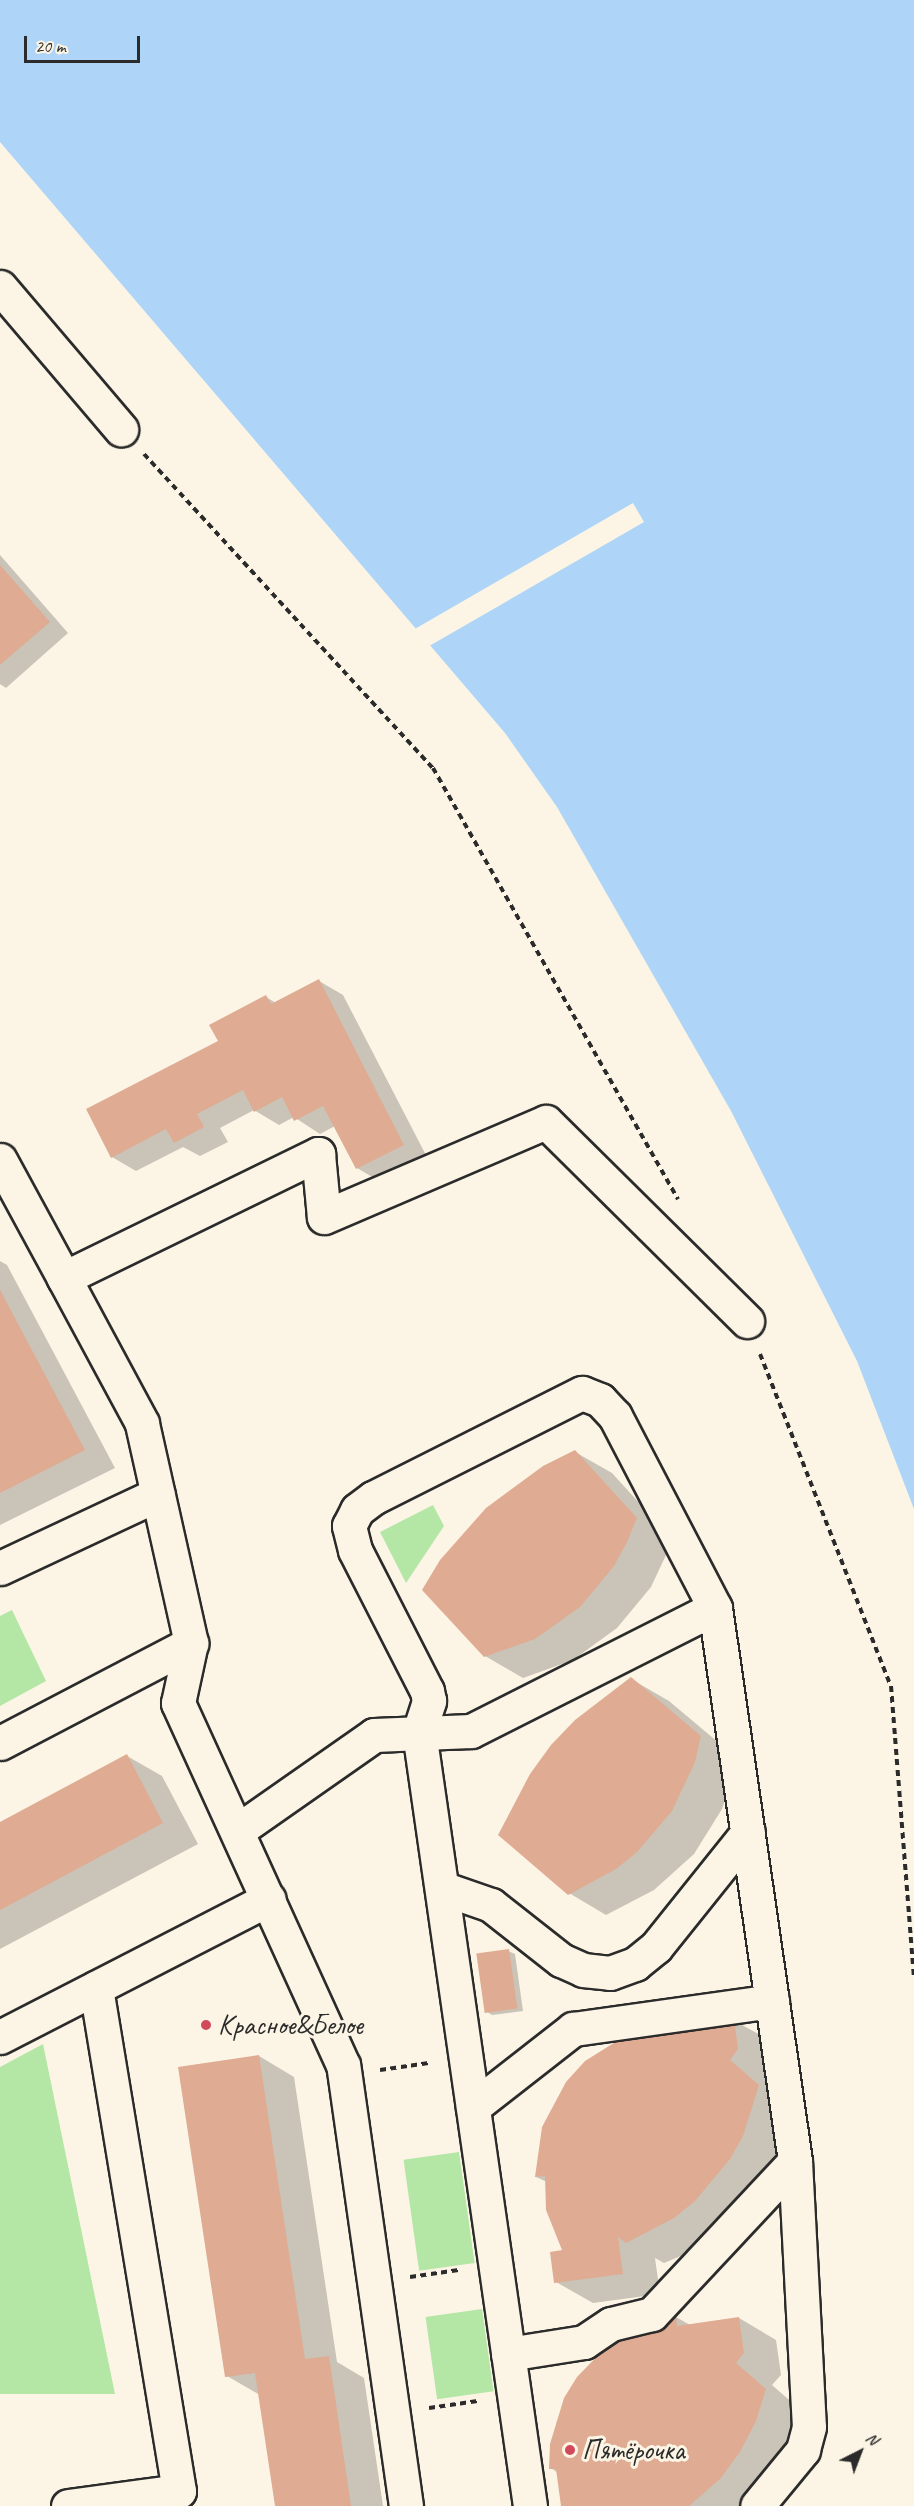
<!DOCTYPE html>
<html>
<head>
<meta charset="utf-8">
<style>
	body { margin:0 }
	#map { position:relative; width:914px; height:2506px; overflow:hidden; background:#fcf5e5; font-family:Caveat,sans-serif }
	div>[style] { position:absolute }
	.green>* { inset:0; background:#b4e6a6; transform-origin:0 0 }
	.water>* { inset:0; background:#aed5f8 }
	.pier>* { inset:0; background:#fcf5e5; transform-origin:0 0 }
	.shadow>* { inset:0; background:#0003 }
	.building>* { inset:0; background:#dfab92; transform-origin:0 0 }
	.path>* { height:4px; margin-top:-2px; transform-origin:0; background:repeating-linear-gradient(90deg,#2b2b2b 0 6px,transparent 0 10.5px) }
	.roads { filter:drop-shadow(2px 0 #2b2b2b) drop-shadow(-2px 0 #2b2b2b) drop-shadow(0 2px #2b2b2b) drop-shadow(0 -2px #2b2b2b) }
	.minor>* { height:33px; margin:-16.5px; padding:0 16.5px; transform-origin:16.5px; border-radius:16.5px; background:#fcf5e5 }
	.dots>* { width:16px; height:16px; translate:-50% -50%; box-sizing:border-box; border:3px solid #fcf5e5; border-radius:50% }
	span { translate:-50% -50%; white-space:nowrap; text-align:center; line-height:1.15; -webkit-text-stroke:6px #fcf5e5; paint-order:stroke }
	.poi-label { font-size:28px; color:#2b2b2b }
	.left { translate:0 -50%; text-align:left }
	.north { position:absolute; left:830px; top:2422px; width:60px; height:60px; -webkit-text-stroke:4px #fcf5e5; paint-order:stroke; rotate:42deg; font-size:16px; font-weight:700; line-height:24px; text-align:center; color:#2b2b2b }
	.north::after { content:''; display:block; margin:auto; width:21px; height:27px; background:#2b2b2b; clip-path:polygon(50% 0,100% 100%,50% 72%,0 100%) }
	.scale { position:absolute; left:24px; top:36px; width:116px; height:27px; box-sizing:border-box; border:3px solid #2b2b2b; border-top:0; padding-left:8px; font-size:18px; line-height:21px; white-space:nowrap; color:#2b2b2b; -webkit-text-stroke:4px #fcf5e5; paint-order:stroke }
</style>
</head>
<body>
<div id="map">
	<div class="green">
		<div style="clip-path:polygon(433px 1505px,444px 1526px,406px 1583px,380px 1532px)"></div>
		<div style="clip-path:polygon(12px 1610px,46px 1681px,0 1706px,0 1616px)"></div>
		<div style="clip-path:polygon(43px 2044px,115px 2394px,0 2394px,0 2067px)"></div>
		<div style="left:459px;top:2152px;width:112px;height:56px;rotate:82deg"></div>
		<div style="left:482px;top:2309px;width:83px;height:57px;rotate:82deg"></div>
	</div>
	<div class="water">
		<div style="clip-path:polygon(0 0,914px 0,914px 1509px,857px 1361px,731px 1111px,557px 807px,505px 733px,0 142px)"></div>
	</div>
	<div class="pier">
		<div style="left:633px;top:503px;width:22px;height:254px;rotate:60deg"></div>
	</div>
	<div class="shadow">
		<div style="clip-path:polygon(0 555px,68px 633px,6px 688px,0 684px)"></div>
		<div style="clip-path:polygon(319px 981px,343px 995px,428px 1159px,381px 1182px,357px 1168px,335px 1126px,320px 1134px,294px 1117px,279px 1125px,254px 1110px,220px 1128px,228px 1142px,200px 1156px,183px 1147px,136px 1171px,112px 1157px,266px 997px,276px 1003px)"></div>
		<div style="clip-path:polygon(0 1261px,7px 1265px,115px 1468px,0 1525px)"></div>
		<div style="clip-path:polygon(575px 1452px,612px 1473px,673px 1540px,651px 1587px,617px 1628px,573px 1660px,523px 1678px,485px 1656px)"></div>
		<div style="clip-path:polygon(631px 1679px,669px 1701px,738px 1759px,722px 1809px,694px 1854px,654px 1890px,606px 1915px,569px 1893px)"></div>
		<div style="clip-path:polygon(127px 1756px,162px 1776px,198px 1844px,0 1949px,0 1824px)"></div>
		<div style="clip-path:polygon(508px 1951px,515px 1954px,523px 2011px,492px 2015px,486px 2011px)"></div>
		<div style="clip-path:polygon(733px 2020px,771px 2041px,775px 2071px,766px 2083px,796px 2108px,780px 2157px,688px 2253px,664px 2263px,655px 2258px,660px 2294px,593px 2303px,556px 2282px,564px 2251px,547px 2182px,536px 2177px)"></div>
		<div style="clip-path:polygon(259px 2056px,294px 2077px,337px 2362px,364px 2378px,383px 2506px,276px 2506px,260px 2395px,227px 2376px)"></div>
		<div style="clip-path:polygon(676px 2317px,690px 2325px,739px 2318px,776px 2340px,781px 2375px,772px 2385px,803px 2412px,793px 2443px,749px 2506px,564px 2506px,558px 2473px,551px 2468px,557px 2421px,578px 2378px)"></div>
	</div>
	<div class="building">
		<div style="clip-path:polygon(0 565px,50px 622px,0 665px)"></div>
		<div style="clip-path:polygon(319px 979px,404px 1145px,356px 1169px,323px 1106px,294px 1121px,282px 1097px,254px 1112px,243px 1090px,197px 1114px,204px 1127px,174px 1143px,166px 1129px,111px 1158px,86px 1109px,218px 1041px,209px 1025px,266px 995px,271px 1004px)"></div>
		<div style="clip-path:polygon(0 1290px,85px 1450px,0 1493px)"></div>
		<div style="clip-path:polygon(575px 1450px,637px 1518px,627px 1542px,614px 1566px,580px 1607px,535px 1639px,484px 1657px,422px 1590px,440px 1560px,486px 1508px,543px 1466px)"></div>
		<div style="clip-path:polygon(631px 1677px,701px 1736px,695px 1762px,672px 1811px,637px 1852px,616px 1869px,568px 1895px,498px 1835px,530px 1774px,551px 1745px,575px 1720px)"></div>
		<div style="clip-path:polygon(127px 1754px,163px 1823px,0 1910px,0 1822px)"></div>
		<div style="left:509px;top:1949px;width:60px;height:33px;rotate:82deg"></div>
		<div style="clip-path:polygon(734px 2018px,738px 2049px,730px 2060px,759px 2085px,743px 2136px,730px 2159px,695px 2201px,674px 2218px,626px 2243px,618px 2237px,623px 2274px,554px 2283px,550px 2252px,562px 2250px,546px 2210px,545px 2176px,535px 2177px,542px 2127px,566px 2082px,585px 2061px,633px 2031px)"></div>
		<div style="clip-path:polygon(259px 2055px,305px 2359px,329px 2356px,351px 2506px,275px 2506px,255px 2373px,225px 2377px,178px 2067px)"></div>
		<div style="clip-path:polygon(676px 2316px,677px 2326px,739px 2317px,744px 2353px,736px 2363px,766px 2389px,756px 2421px,740px 2452px,720px 2479px,689px 2506px,561px 2506px,556px 2469px,549px 2469px,550px 2444px,564px 2398px,577px 2377px,610px 2343px,652px 2321px)"></div>
	</div>
	<div class="path">
		<div style="left:144px;top:454px;width:427px;rotate:47.4deg"></div>
		<div style="left:433px;top:768px;width:496px;rotate:60.4deg"></div>
		<div style="left:760px;top:1354px;width:357px;rotate:68.5deg"></div>
		<div style="left:891px;top:1686px;width:291px;rotate:85.5deg"></div>
		<div style="left:380px;top:2070px;width:49px;rotate:-8.1deg"></div>
		<div style="left:410px;top:2277px;width:49px;rotate:-8.1deg"></div>
		<div style="left:429px;top:2408px;width:49px;rotate:-8.1deg"></div>
	</div>
	<div class="roads">
		<div class="minor">
			<div style="left:0;top:287px;width:187px;rotate:49.6deg"></div>
			<div style="left:0;top:1160px;width:134px;rotate:61.5deg"></div>
			<div style="left:0;top:1568px;width:174px;rotate:-25.1deg"></div>
			<div style="left:0;top:1743px;width:216px;rotate:-27.6deg"></div>
			<div style="left:237px;top:1831px;width:167px;rotate:-35deg"></div>
			<div style="left:374px;top:1735px;width:97px;rotate:-2.4deg"></div>
			<div style="left:471px;top:1731px;width:273px;rotate:-26.8deg"></div>
			<div style="left:442px;top:1888px;width:52px;rotate:19.1deg"></div>
			<div style="left:491px;top:1905px;width:89px;rotate:38.2deg"></div>
			<div style="left:561px;top:1960px;width:24px;rotate:24deg"></div>
			<div style="left:583px;top:1970px;width:27px;rotate:6deg"></div>
			<div style="left:610px;top:1973px;width:27px;rotate:-20deg"></div>
			<div style="left:635px;top:1964px;width:27px;rotate:-39deg"></div>
			<div style="left:656px;top:1947px;width:147px;rotate:-51.3deg"></div>
			<div style="left:0;top:2037px;width:302px;rotate:-27.2deg"></div>
			<div style="left:473px;top:2107px;width:127px;rotate:-38deg"></div>
			<div style="left:573px;top:2029px;width:201px;rotate:-8deg"></div>
			<div style="left:508px;top:2354px;width:77px;rotate:-9deg"></div>
			<div style="left:584px;top:2342px;width:32px;rotate:-34deg"></div>
			<div style="left:611px;top:2324px;width:42px;rotate:-13.7deg"></div>
			<div style="left:652px;top:2314px;width:209px;rotate:-46.9deg"></div>
			<div style="left:68px;top:2506px;width:112px;rotate:-7.7deg"></div>
			<div style="left:179px;top:2491px;width:510px;rotate:-99.37deg"></div>
			<div style="left:406px;top:2506px;width:445px;rotate:-98.1deg"></div>
			<div style="left:343px;top:2065px;width:398px;rotate:-114.5deg"></div>
			<div style="left:178px;top:1703px;width:61px;rotate:-77.8deg"></div>
			<div style="left:191px;top:1643px;width:225px;rotate:-102.6deg"></div>
			<div style="left:142px;top:1423px;width:165px;rotate:-118.3deg"></div>
			<div style="left:64px;top:1278px;width:283px;rotate:-26deg"></div>
			<div style="left:318px;top:1154px;width:63px;rotate:84.6deg"></div>
			<div style="left:324px;top:1217px;width:241px;rotate:-23.2deg"></div>
			<div style="left:546px;top:1122px;width:283px;rotate:44.7deg"></div>
			<div style="left:530px;top:2506px;width:782px;rotate:-98.16deg"></div>
			<div style="left:419px;top:1732px;width:33px;rotate:-72deg"></div>
			<div style="left:429px;top:1701px;width:10px;rotate:-101deg"></div>
			<div style="left:427px;top:1691px;width:158px;rotate:-117.1deg"></div>
			<div style="left:355px;top:1550px;width:25px;rotate:-104deg"></div>
			<div style="left:349px;top:1526px;width:18px;rotate:-63deg"></div>
			<div style="left:357px;top:1510px;width:20px;rotate:-37deg"></div>
			<div style="left:373px;top:1498px;width:234px;rotate:-26.7deg"></div>
			<div style="left:582px;top:1393px;width:19px;rotate:21deg"></div>
			<div style="left:600px;top:1400px;width:22px;rotate:47deg"></div>
			<div style="left:615px;top:1416px;width:216px;rotate:62.5deg"></div>
			<div style="left:715px;top:1608px;width:559px;rotate:81.77deg"></div>
			<div style="left:795px;top:2161px;width:266px;rotate:87deg"></div>
			<div style="left:809px;top:2427px;width:24px;rotate:105deg"></div>
			<div style="left:803px;top:2450px;width:72px;rotate:129.4deg"></div>
		</div>
	</div>
	<div class="dots">
		<div style="left:206px;top:2025px;background:#d1495b"></div>
		<div style="left:570px;top:2450px;background:#d1495b"></div>
	</div>
	<div class="poi-label">
		<span class="left" style="left:218px;top:2025px">Красное&amp;Белое</span>
		<span class="left" style="left:582px;top:2450px">Пятёрочка</span>
	</div>
	<div class="north">N</div>
	<div class="scale">20 m</div>
</div>
</body>
</html>
